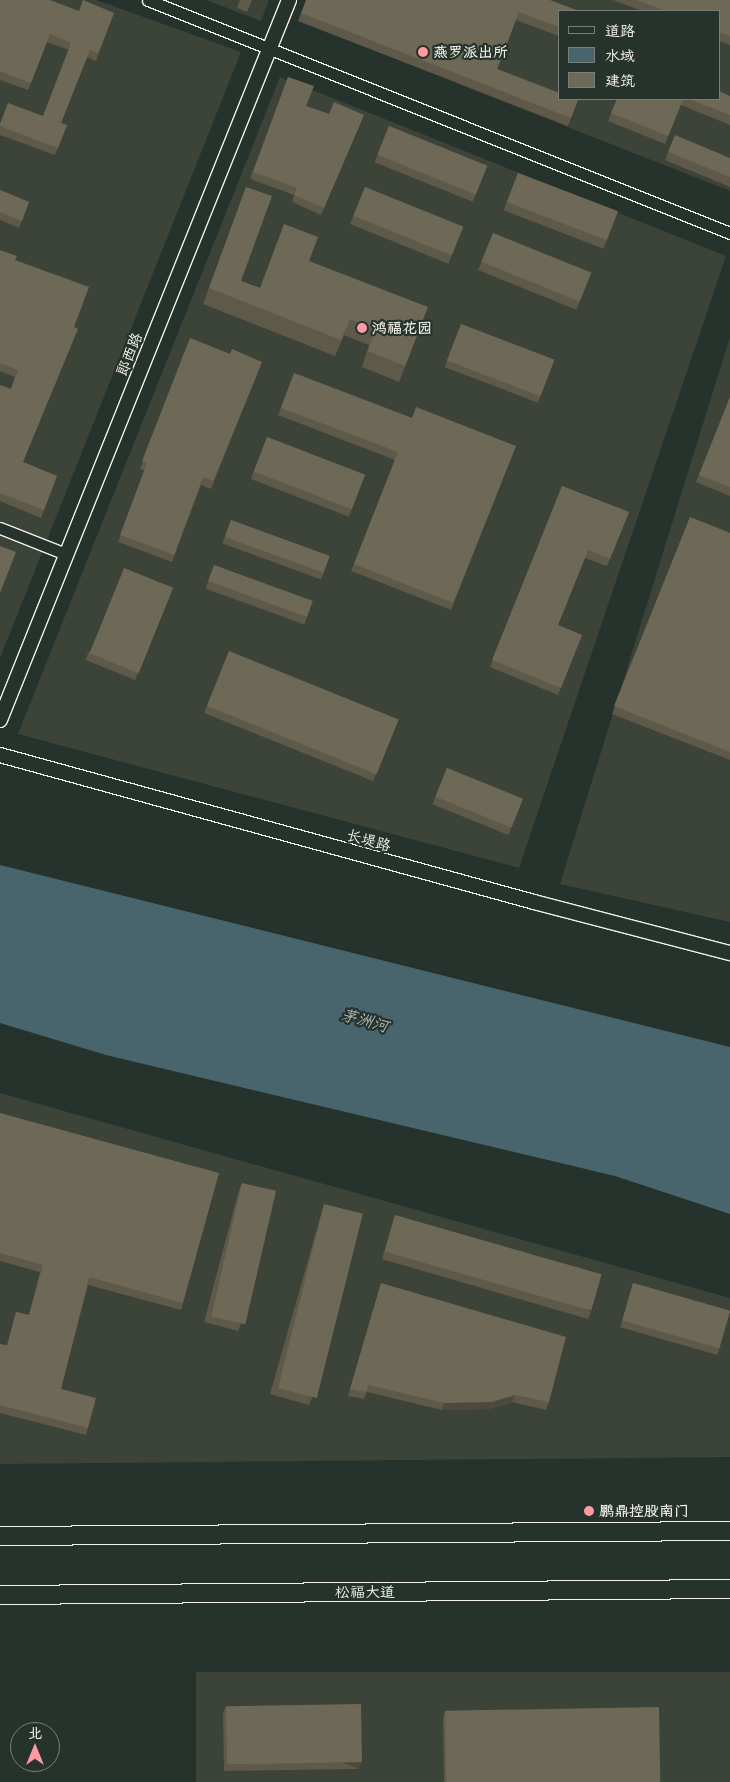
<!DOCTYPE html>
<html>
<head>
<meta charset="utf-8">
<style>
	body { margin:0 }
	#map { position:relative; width:730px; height:1782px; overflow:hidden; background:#26332d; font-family:Mali,"LXGW WenKai TC",sans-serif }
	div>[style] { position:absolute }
	.built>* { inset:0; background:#3c4339; transform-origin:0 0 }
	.water>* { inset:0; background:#48646d }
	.roads { filter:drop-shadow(1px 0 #f4f1e8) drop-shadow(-1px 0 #f4f1e8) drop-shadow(0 1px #f4f1e8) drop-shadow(0 -1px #f4f1e8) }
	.minor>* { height:11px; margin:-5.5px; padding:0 5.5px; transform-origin:5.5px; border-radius:5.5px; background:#26332d }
	.tertiary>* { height:14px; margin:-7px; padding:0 7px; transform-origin:7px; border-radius:7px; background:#26332d }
	.primary>* { height:18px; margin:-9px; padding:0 9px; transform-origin:9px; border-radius:9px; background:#26332d }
	.wall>* { inset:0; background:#5f594a; transform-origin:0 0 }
	.shaded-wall>* { inset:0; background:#4d493c; transform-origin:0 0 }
	.building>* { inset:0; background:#6e6856; transform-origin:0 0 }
	.dots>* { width:14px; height:14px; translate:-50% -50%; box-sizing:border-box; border:2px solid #26332d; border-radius:50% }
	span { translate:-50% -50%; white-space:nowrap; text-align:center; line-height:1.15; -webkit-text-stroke:4.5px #26332d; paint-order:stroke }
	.poi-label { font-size:15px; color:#f4f1e8; font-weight:700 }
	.left { translate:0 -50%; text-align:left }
	.street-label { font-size:15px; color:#f4f1e8 }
	.water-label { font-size:16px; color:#afb9b7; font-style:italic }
	.legend { position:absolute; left:558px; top:10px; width:162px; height:90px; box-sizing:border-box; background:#26332d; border:1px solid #787f78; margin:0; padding:6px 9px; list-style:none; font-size:15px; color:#f4f1e8 }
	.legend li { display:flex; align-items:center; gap:10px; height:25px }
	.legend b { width:25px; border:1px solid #787f78 }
	.north { position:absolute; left:10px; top:1722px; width:50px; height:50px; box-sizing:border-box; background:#26332d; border:1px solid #787f78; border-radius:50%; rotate:0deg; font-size:14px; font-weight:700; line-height:20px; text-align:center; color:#f4f1e8 }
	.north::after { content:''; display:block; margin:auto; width:18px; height:22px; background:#ff9aa2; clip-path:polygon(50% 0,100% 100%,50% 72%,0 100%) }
</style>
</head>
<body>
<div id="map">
	<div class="built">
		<div style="clip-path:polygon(0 0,96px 0,241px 52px,0 658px)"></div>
		<div style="clip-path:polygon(206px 0,269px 0,261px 21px)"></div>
		<div style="clip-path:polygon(evenodd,489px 0,730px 0,730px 191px,456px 83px,489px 0,559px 11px,719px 11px,719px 99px,559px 99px,559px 11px)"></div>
		<div style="clip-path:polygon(280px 77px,726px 256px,519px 868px,18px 734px)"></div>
		<div style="clip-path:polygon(730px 337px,730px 922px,560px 884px)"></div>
		<div style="clip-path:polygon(0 1093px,730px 1298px,730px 1457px,0 1464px)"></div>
		<div style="left:730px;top:1672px;width:110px;height:534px;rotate:90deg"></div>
	</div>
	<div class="water">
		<div style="clip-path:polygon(0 865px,730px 1047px,730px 1214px,615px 1176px,106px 1055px,0 1023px)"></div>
	</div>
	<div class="roads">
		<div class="minor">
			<div style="left:148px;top:0;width:627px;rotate:21.82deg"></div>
			<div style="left:0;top:528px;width:71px;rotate:21.5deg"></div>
		</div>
		<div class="tertiary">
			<div style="left:0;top:720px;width:776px;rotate:-68.13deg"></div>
			<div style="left:0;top:755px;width:554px;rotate:15.39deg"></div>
			<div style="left:534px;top:902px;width:203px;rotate:14.6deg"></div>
		</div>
		<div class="primary">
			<div style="left:0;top:1536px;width:730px;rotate:-0.39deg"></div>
			<div style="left:0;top:1595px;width:730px;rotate:-0.47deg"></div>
		</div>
	</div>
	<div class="wall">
		<div style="clip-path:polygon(0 0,79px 11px,114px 13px,96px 61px,87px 57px,61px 123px,67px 125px,55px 155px,0 135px,0 124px,43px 116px,69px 50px,47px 42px,28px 90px,0 80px)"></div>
		<div style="clip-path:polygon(240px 0,252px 0,247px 12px,237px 8px)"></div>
		<div style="clip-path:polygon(613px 0,730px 0,730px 45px,719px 41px,719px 11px,642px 11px)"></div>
		<div style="clip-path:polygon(559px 11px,559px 36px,516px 20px,497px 69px,578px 100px,568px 126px,298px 21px,301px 13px)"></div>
		<div style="clip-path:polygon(288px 77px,306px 106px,329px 114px,361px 122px,321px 215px,292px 202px,294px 195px,250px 179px)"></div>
		<div style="clip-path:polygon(730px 96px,730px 125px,681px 105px,665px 144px,608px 121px,617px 99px,719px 99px)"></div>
		<div style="left:389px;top:126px;width:106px;height:39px;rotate:22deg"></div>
		<div style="clip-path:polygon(668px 152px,730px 158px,730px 187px,665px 160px)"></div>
		<div style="left:518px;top:173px;width:107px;height:40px;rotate:21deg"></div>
		<div style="clip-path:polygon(246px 187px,241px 281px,260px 288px,309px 261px,422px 323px,399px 382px,362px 367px,369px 345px,344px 335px,335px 356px,203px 304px)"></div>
		<div style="left:365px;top:187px;width:106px;height:40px;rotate:22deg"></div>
		<div style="clip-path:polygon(0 190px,29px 202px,19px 228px,0 220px)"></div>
		<div style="left:493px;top:233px;width:106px;height:40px;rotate:22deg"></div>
		<div style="clip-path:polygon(0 250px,15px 260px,23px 462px,57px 476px,41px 518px,0 501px,0 385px,11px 389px,15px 377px,0 371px)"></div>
		<div style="left:461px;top:324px;width:100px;height:46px;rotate:21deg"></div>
		<div style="clip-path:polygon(190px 338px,230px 354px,262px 362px,211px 489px,201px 485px,172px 562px,118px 542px,145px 471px,140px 469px)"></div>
		<div style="clip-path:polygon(294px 373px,412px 418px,516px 446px,451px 610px,351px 571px,395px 460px,278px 415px)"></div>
		<div style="clip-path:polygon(730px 397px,730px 496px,696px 482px)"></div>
		<div style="left:267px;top:437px;width:105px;height:45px;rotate:21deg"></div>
		<div style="clip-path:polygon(562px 486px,629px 512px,607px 566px,585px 558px,558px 625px,582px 635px,558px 695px,490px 667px)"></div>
		<div style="clip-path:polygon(690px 517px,730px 533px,730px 760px,612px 714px)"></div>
		<div style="left:231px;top:520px;width:105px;height:25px;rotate:20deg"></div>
		<div style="left:214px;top:565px;width:105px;height:25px;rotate:20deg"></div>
		<div style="clip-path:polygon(170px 595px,135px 680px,86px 660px,88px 653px)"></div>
		<div style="clip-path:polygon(207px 706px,398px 720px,373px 781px,204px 713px)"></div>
		<div style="left:447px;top:768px;width:82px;height:39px;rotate:22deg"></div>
		<div style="clip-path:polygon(0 1113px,183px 1303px,181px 1310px,88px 1285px,61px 1389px,88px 1428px,86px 1435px,0 1413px,0 1344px,7px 1345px,16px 1312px,29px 1315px,40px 1272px,0 1261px)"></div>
		<div style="clip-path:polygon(242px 1183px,241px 1324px,238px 1331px,204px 1322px,239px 1190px)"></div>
		<div style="clip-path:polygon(324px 1204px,312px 1398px,309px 1405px,270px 1394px)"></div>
		<div style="clip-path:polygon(395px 1215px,591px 1312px,588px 1319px,382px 1259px)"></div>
		<div style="clip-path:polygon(381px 1283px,549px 1402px,546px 1410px,512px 1402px,489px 1409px,442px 1410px,367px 1392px,364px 1399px,348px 1396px)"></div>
		<div style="left:633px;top:1283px;width:101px;height:46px;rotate:16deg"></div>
		<div style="clip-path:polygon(226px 1706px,362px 1762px,359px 1769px,224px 1771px,223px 1713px)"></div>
		<div style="clip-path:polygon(445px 1711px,660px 1782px,444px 1782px,443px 1718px)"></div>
	</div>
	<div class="shaded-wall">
		<div style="clip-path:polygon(515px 1395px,512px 1402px,489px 1409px,442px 1410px,444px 1403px)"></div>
		<div style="left:362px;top:1762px;width:8px;height:136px;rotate:113deg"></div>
	</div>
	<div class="building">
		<div style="clip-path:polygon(0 0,50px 0,79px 11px,83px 0,114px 13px,98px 53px,90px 50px,61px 123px,67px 125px,58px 148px,0 126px,0 124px,8px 103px,43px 116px,71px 43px,50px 34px,31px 83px,0 71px)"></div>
		<div style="clip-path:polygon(306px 0,550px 0,579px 11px,559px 11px,559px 27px,519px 12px,497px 69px,559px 93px,559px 99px,575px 99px,578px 100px,571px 118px,301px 13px)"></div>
		<div style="clip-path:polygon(637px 0,730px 0,730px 36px,719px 32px,719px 11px,666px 11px)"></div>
		<div style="clip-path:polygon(288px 77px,314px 86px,306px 106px,329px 114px,334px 102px,364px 115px,324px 208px,294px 195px,297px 188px,253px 172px)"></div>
		<div style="clip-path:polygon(719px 91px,730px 96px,730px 115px,689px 99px,719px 99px)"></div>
		<div style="clip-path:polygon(617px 99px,683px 99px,668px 136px,611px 113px)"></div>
		<div style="left:389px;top:126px;width:106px;height:31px;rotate:22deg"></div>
		<div style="clip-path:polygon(675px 135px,730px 158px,730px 177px,668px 152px)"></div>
		<div style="left:518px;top:173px;width:107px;height:31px;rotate:21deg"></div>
		<div style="clip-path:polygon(246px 187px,272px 196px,241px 281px,260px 288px,284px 224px,318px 237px,309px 261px,428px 307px,405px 366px,368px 351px,375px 329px,350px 319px,341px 340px,209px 288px)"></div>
		<div style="left:365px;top:187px;width:106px;height:31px;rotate:22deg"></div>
		<div style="clip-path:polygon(0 190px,29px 202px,22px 221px,0 212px)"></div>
		<div style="left:493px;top:233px;width:106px;height:31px;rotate:22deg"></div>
		<div style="clip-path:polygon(0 250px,17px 256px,15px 260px,89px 287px,74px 327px,78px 329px,23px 462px,57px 476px,44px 510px,0 493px,0 385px,11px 389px,18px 370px,0 363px)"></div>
		<div style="left:461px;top:324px;width:100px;height:39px;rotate:21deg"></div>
		<div style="clip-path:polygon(190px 338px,230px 354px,232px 349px,262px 362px,213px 481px,203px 477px,174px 555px,120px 535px,147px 463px,142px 461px)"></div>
		<div style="clip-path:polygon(294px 373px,412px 418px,416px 407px,516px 446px,453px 603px,354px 564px,398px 452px,281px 408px)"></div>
		<div style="clip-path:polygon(730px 397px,730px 487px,699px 475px)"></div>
		<div style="left:267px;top:437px;width:105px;height:37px;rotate:21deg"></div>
		<div style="clip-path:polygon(562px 486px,629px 512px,610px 559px,588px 550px,558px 625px,582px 635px,561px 688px,492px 660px)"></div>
		<div style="clip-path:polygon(690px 517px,730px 533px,730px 752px,614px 706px)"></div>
		<div style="left:231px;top:520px;width:105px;height:18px;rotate:20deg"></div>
		<div style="clip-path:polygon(0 546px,16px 552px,0 593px)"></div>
		<div style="left:214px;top:565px;width:105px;height:17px;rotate:20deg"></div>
		<div style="left:124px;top:568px;width:53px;height:92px;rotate:22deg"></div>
		<div style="left:229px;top:651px;width:183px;height:59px;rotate:22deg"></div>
		<div style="left:447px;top:768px;width:82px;height:31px;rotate:22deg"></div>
		<div style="clip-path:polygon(0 1113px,219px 1173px,183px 1303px,89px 1277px,61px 1389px,96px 1398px,88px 1428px,0 1405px,0 1344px,7px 1346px,16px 1312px,29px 1315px,43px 1265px,0 1253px)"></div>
		<div style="left:242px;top:1183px;width:35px;height:137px;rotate:13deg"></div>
		<div style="left:324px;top:1204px;width:40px;height:190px;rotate:14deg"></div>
		<div style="left:395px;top:1215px;width:215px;height:38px;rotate:16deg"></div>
		<div style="clip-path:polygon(381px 1283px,566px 1337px,549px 1402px,515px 1395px,492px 1402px,444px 1403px,369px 1385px,366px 1392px,350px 1389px)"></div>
		<div style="left:633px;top:1283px;width:101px;height:39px;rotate:16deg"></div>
		<div style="left:361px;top:1704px;width:58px;height:135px;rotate:89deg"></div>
		<div style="left:659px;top:1707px;width:75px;height:214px;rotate:89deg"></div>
	</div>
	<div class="dots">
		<div style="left:423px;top:52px;background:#ff9aa2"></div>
		<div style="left:362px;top:328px;background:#ff9aa2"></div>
		<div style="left:589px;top:1511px;background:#ff9aa2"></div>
	</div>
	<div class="poi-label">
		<span class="left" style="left:433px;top:52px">燕罗派出所</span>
		<span class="left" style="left:372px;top:328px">鸿福花园</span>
		<span class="left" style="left:599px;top:1511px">鹏鼎控股南门</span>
	</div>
	<div class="street-label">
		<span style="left:129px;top:354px;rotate:-68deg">郎西路</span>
		<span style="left:369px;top:840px;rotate:15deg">长堤路</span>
		<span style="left:365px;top:1592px">松福大道</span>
	</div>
	<div class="water-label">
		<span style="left:365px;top:1020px;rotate:16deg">茅洲河</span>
	</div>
	<ul class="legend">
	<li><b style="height:6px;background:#26332d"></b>道路</li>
	<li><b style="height:14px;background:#48646d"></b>水域</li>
	<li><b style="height:14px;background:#6e6856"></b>建筑</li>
	</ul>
	<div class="north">北</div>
</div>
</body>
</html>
